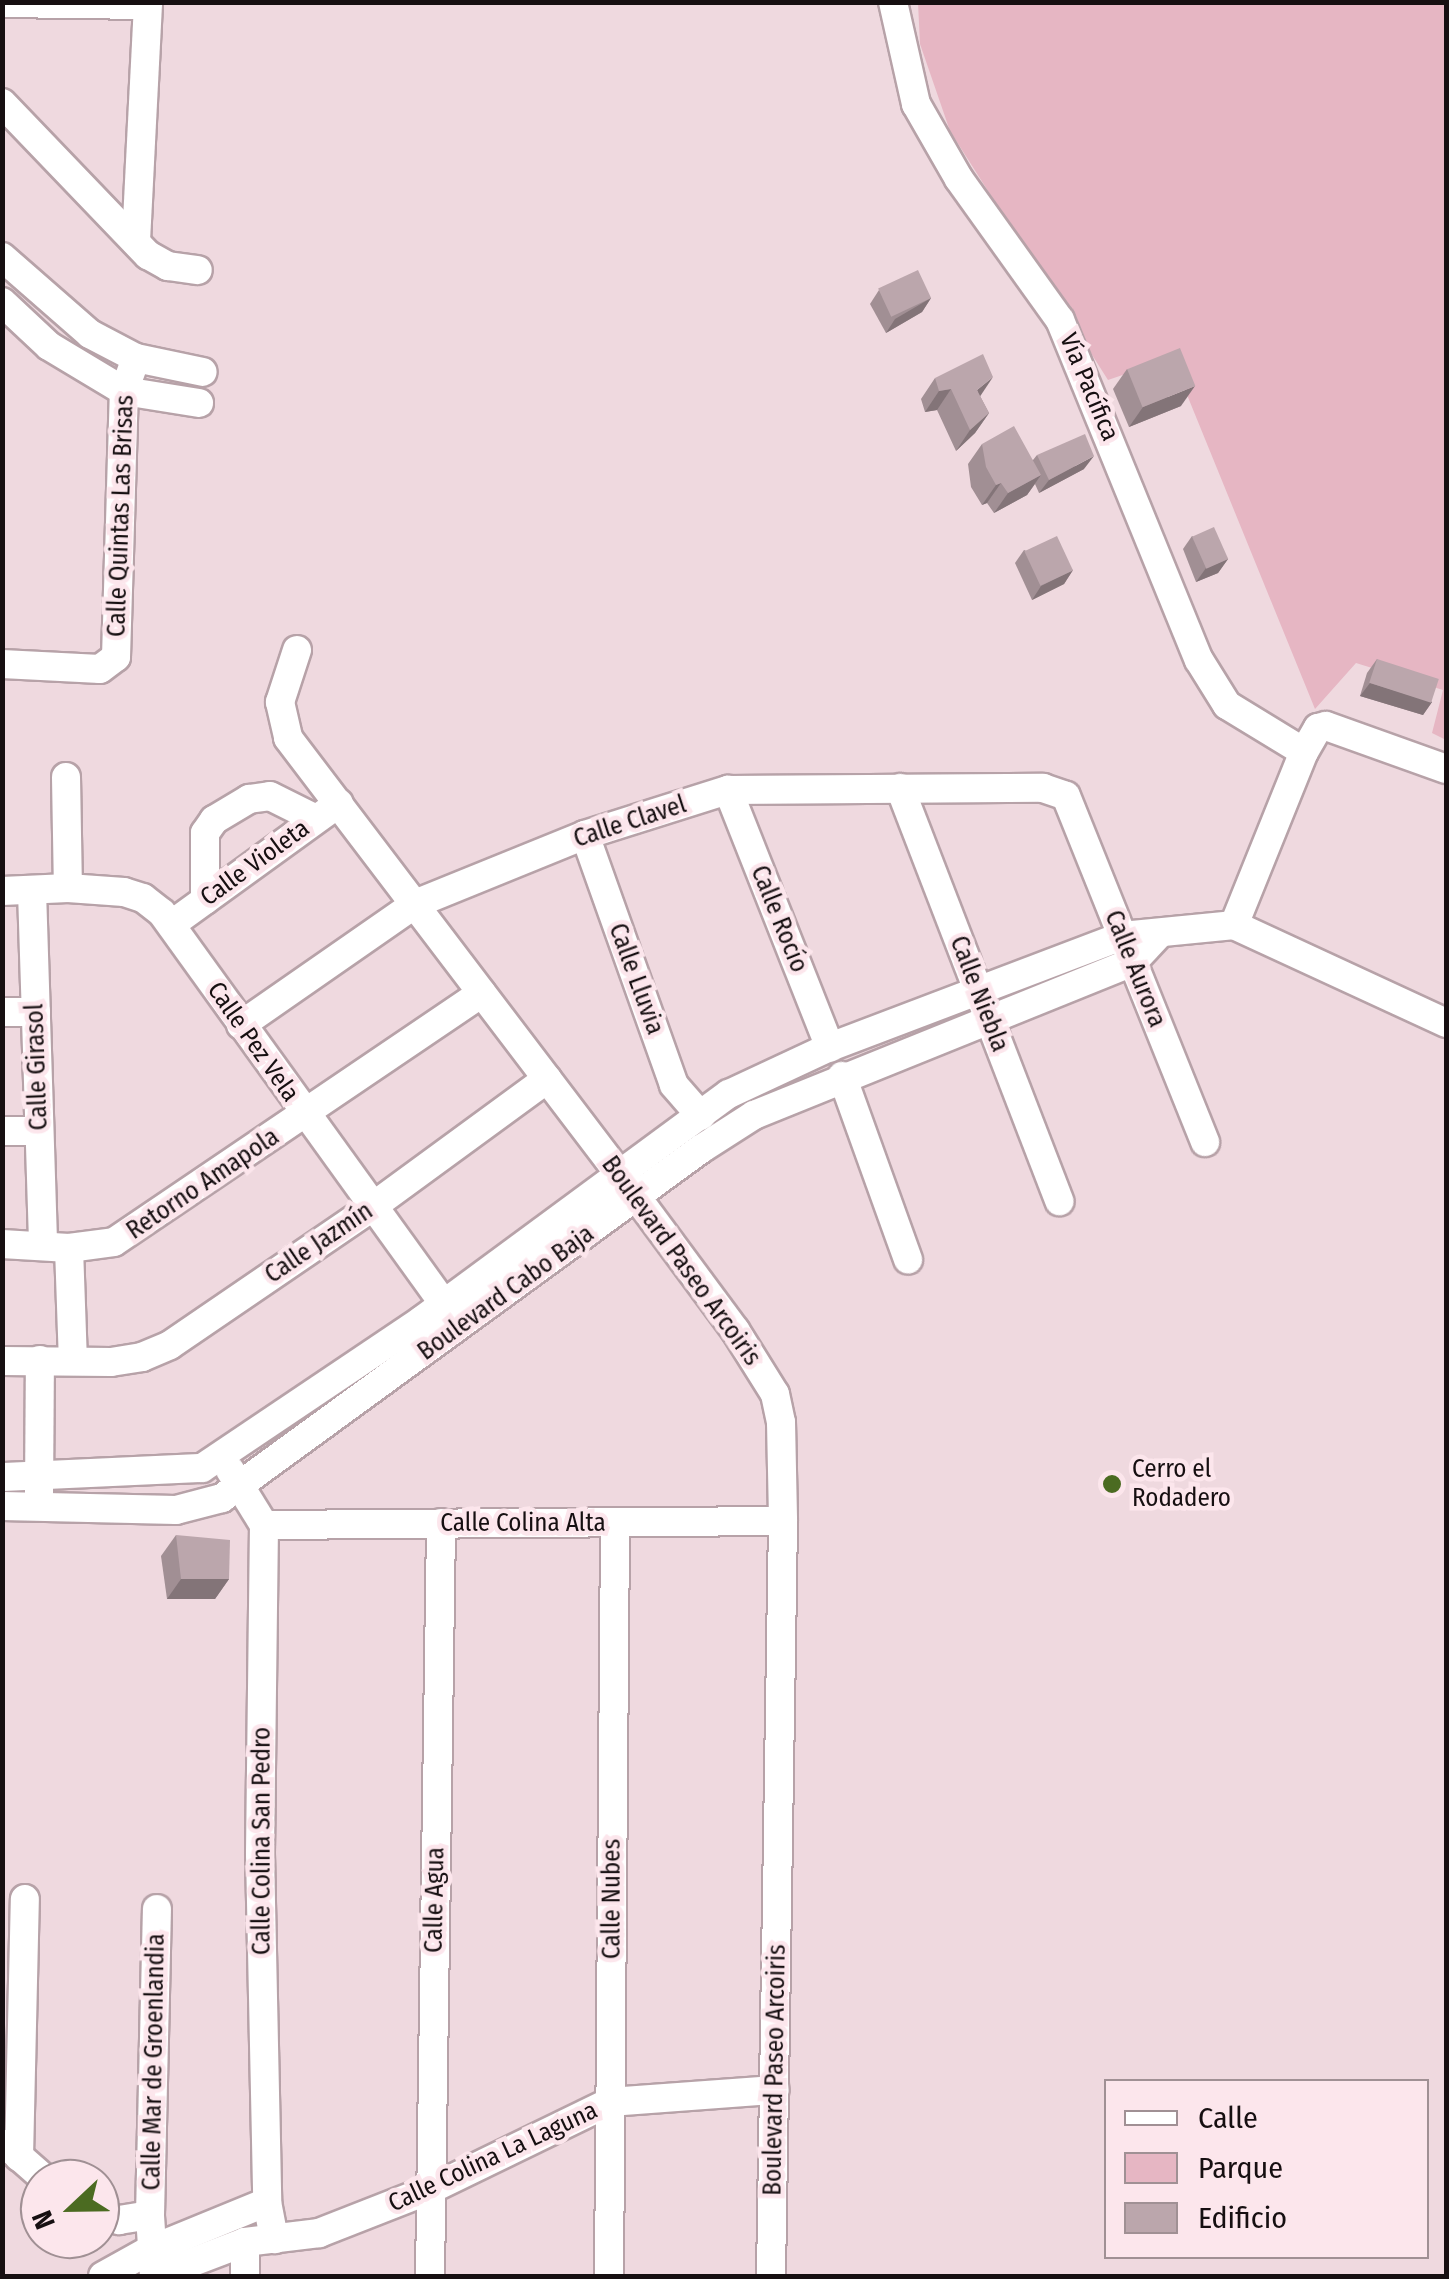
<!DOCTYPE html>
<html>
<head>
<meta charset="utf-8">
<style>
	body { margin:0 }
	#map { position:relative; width:1449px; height:2279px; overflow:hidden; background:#efd9df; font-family:"Fira Sans Condensed",sans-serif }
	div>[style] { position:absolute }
	.green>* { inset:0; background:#e6b6c3 }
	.roads { filter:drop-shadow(2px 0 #b7a2a8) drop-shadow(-2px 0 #b7a2a8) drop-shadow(0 2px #b7a2a8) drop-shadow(0 -2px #b7a2a8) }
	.minor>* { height:28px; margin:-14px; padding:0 14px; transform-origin:14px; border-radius:14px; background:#fff }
	.wall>* { inset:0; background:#a18f94 }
	.shaded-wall>* { inset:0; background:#837478 }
	.building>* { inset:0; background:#bba6ac; transform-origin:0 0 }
	.dots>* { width:28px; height:28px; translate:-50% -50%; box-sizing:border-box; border:5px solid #fce6ec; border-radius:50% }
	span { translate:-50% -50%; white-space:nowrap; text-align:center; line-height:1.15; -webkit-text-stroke:9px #fce6ec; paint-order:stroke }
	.street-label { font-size:25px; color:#160f11 }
	.poi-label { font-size:25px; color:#160f11 }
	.left { translate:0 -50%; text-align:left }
	.frame { position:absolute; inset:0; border:5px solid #160f11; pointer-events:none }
	.legend { position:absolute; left:1104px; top:2079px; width:325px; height:180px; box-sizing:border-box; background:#fce6ec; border:2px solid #a09094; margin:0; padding:12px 18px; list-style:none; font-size:30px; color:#160f11 }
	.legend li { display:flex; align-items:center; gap:20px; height:50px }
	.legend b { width:50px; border:2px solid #a09094 }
	.north { position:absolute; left:20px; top:2159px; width:100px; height:100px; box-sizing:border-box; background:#fce6ec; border:2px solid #a09094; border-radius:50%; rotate:248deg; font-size:28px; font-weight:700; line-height:40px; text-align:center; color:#160f11 }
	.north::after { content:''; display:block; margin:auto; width:35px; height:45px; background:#4b6b21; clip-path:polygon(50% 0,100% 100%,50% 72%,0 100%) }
</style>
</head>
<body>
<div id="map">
	<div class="green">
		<div style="clip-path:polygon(918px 3px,1446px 3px,1446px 740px,1432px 733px,1443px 690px,1356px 663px,1315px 709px,1172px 358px,1108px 380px,950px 131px,920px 44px)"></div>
	</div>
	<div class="roads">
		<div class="minor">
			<div style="left:893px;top:2px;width:105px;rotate:77.3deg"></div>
			<div style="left:916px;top:104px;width:86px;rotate:60.2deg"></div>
			<div style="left:959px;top:179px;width:173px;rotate:54.4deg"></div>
			<div style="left:1060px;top:320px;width:367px;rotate:67.8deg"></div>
			<div style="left:1199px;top:660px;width:53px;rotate:58.1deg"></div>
			<div style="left:1227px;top:705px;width:90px;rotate:31.4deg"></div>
			<div style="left:2px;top:3px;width:145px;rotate:0.8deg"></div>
			<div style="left:2px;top:103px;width:211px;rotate:46.2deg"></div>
			<div style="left:148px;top:255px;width:23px;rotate:29deg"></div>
			<div style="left:168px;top:266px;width:30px;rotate:8deg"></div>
			<div style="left:136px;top:241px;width:239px;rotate:-87.1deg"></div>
			<div style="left:2px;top:257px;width:117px;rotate:41.2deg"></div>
			<div style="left:90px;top:334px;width:52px;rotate:27.6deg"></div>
			<div style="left:136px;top:358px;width:68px;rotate:11.8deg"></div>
			<div style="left:2px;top:302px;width:64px;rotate:43.1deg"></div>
			<div style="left:49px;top:346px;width:87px;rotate:31deg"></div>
			<div style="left:124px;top:391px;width:76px;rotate:9.1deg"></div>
			<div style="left:297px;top:650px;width:55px;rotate:108.1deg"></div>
			<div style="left:280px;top:702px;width:37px;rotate:77deg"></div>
			<div style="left:288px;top:738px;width:550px;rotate:52.76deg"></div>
			<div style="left:621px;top:1176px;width:192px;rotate:53.5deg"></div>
			<div style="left:735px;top:1330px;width:75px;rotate:58deg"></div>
			<div style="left:775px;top:1394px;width:29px;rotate:78deg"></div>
			<div style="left:781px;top:1422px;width:99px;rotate:88.8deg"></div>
			<div style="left:783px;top:1521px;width:755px;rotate:90.91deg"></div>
			<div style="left:2px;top:664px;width:98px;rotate:2.9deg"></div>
			<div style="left:100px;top:669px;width:20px;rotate:-37deg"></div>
			<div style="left:116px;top:657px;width:266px;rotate:-88.3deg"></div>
			<div style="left:124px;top:391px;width:35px;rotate:-70deg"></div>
			<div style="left:66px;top:777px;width:111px;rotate:89deg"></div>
			<div style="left:900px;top:788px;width:443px;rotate:68.9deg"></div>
			<div style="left:728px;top:790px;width:277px;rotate:68.4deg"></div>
			<div style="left:585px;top:835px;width:265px;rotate:70.4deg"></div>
			<div style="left:674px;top:1085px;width:41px;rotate:48.9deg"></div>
			<div style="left:2px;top:891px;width:66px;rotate:-2.6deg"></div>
			<div style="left:68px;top:888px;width:56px;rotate:4.1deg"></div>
			<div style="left:124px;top:892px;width:20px;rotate:18deg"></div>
			<div style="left:143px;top:898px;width:24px;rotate:38deg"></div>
			<div style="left:162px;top:913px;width:481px;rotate:54.2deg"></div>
			<div style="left:32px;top:891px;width:353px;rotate:88.2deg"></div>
			<div style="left:205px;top:900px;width:67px;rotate:-90deg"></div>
			<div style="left:205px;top:833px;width:16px;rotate:-55deg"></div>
			<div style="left:214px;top:820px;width:41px;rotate:-31deg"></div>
			<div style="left:249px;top:799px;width:21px;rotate:-8deg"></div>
			<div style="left:270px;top:796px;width:51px;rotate:26.6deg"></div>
			<div style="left:172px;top:924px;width:206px;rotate:-35.9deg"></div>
			<div style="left:1234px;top:925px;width:187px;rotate:-68deg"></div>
			<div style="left:1304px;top:752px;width:28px;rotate:-60deg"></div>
			<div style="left:1318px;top:728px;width:8px;rotate:-14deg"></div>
			<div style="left:1326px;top:726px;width:127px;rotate:19.7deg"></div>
			<div style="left:2px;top:1012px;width:34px"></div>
			<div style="left:241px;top:1025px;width:212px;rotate:-34.8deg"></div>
			<div style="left:415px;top:904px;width:183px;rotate:-22.1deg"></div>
			<div style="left:585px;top:835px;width:150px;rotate:-17.5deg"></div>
			<div style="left:728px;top:790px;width:315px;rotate:-0.4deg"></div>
			<div style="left:1043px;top:788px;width:24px;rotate:19deg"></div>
			<div style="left:1066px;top:796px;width:373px;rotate:68.1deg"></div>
			<div style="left:842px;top:1076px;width:195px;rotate:70.2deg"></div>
			<div style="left:2px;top:1131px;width:37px"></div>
			<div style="left:2px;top:1244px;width:67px;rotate:3.4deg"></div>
			<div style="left:69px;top:1248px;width:45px;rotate:-7.6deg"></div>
			<div style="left:114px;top:1242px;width:444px;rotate:-34.1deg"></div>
			<div style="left:69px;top:1248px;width:113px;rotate:88deg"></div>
			<div style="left:2px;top:1361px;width:109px;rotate:0.5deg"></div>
			<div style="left:111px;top:1362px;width:31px;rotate:-9deg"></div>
			<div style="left:142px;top:1357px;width:30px;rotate:-23deg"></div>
			<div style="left:170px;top:1345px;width:245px;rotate:-34.3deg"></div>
			<div style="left:372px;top:1207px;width:217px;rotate:-36.2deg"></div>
			<div style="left:230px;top:1470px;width:65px;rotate:58.3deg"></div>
			<div style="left:264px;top:1525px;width:329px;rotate:90.7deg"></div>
			<div style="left:260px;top:1854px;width:348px;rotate:88.8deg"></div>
			<div style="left:267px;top:2202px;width:38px;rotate:79deg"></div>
			<div style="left:2px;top:1477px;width:200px;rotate:-2.6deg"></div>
			<div style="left:202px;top:1468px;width:265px;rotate:-33.9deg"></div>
			<div style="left:422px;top:1320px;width:381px;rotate:-36.4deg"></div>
			<div style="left:729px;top:1094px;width:111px;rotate:-25deg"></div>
			<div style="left:830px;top:1047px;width:312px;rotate:-20.8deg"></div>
			<div style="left:1122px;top:936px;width:113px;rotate:-5.6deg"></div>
			<div style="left:1234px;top:925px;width:234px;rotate:24.8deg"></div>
			<div style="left:39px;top:1494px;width:134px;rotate:-89.6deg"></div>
			<div style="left:2px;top:1506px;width:174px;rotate:1.3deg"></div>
			<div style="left:176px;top:1510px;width:48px;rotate:-14.6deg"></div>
			<div style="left:222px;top:1498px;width:593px;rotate:-36.08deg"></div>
			<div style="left:701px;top:1149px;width:63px;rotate:-32.7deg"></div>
			<div style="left:754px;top:1115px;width:409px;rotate:-22deg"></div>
			<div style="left:1133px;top:962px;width:37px;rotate:-47deg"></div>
			<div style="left:264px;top:1525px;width:519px;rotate:-0.44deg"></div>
			<div style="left:5px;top:2144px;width:53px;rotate:41.2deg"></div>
			<div style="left:19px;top:2157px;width:258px;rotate:-88.7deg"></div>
			<div style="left:100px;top:2215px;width:20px;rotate:15deg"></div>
			<div style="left:119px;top:2220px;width:31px;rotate:-9deg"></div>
			<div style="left:103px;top:2276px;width:54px;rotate:-29deg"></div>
			<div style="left:150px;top:2250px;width:126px;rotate:-22.3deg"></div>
			<div style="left:154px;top:2276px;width:61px;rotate:-93.8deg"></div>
			<div style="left:150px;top:2215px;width:306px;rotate:-88.7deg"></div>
			<div style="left:156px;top:2276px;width:95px;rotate:-20.9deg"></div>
			<div style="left:245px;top:2242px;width:75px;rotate:-6.9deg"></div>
			<div style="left:319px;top:2233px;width:120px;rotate:-21.4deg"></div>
			<div style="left:431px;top:2189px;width:199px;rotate:-25.9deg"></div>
			<div style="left:610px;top:2102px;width:165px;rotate:-4.2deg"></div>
			<div style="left:245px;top:2276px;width:34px;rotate:-90deg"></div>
			<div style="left:430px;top:2276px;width:753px;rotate:-89.16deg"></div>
			<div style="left:609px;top:2276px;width:754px;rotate:-89.54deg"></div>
		</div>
	</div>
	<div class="wall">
		<div style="clip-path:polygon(879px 290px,931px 298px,922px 312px,886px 333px,870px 304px)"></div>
		<div style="clip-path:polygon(1127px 369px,1181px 406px,1129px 427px,1113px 389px)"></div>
		<div style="clip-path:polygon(935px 378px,980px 396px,989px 413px,975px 433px,956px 451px,937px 410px,925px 412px,921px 399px)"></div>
		<div style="clip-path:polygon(982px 444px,1033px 460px,1037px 455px,1084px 469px,1039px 493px,1035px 484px,1027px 495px,994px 513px,987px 503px,982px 505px,971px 487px,968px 464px)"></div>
		<div style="clip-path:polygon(1192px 536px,1228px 559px,1218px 573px,1196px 582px,1183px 549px)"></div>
		<div style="clip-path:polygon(1024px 550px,1073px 570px,1064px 584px,1032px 600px,1015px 563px)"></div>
		<div style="clip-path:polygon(1377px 659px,1432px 702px,1423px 715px,1360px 696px,1367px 673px)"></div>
		<div style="clip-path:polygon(176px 1535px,229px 1579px,215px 1599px,167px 1599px,161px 1556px)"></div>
	</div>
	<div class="shaded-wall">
		<div style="clip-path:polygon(931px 298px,922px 312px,886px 333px,895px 319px)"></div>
		<div style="clip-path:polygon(993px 377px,979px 398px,977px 390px)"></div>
		<div style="clip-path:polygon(1195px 386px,1181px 406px,1129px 427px,1143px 407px)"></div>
		<div style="clip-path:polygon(951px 389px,937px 410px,925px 412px,939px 391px)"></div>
		<div style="clip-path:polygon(989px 413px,975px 433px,956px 451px,970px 430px)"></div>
		<div style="clip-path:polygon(1094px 456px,1084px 469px,1039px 493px,1049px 480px)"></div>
		<div style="clip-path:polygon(1041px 475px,1027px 495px,994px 513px,1008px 493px)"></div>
		<div style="clip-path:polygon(1001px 483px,987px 503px,982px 505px,996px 485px)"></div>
		<div style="clip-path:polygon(1228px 559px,1218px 573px,1196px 582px,1206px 568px)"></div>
		<div style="clip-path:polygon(1073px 570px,1064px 584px,1032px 600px,1041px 586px)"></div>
		<div style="clip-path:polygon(1370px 683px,1432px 702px,1423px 715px,1360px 696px)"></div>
		<div style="clip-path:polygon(181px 1579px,229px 1579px,215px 1599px,167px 1599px)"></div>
	</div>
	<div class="building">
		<div style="left:918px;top:270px;width:31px;height:44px;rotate:65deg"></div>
		<div style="left:1180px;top:348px;width:41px;height:57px;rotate:68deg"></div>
		<div style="clip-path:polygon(983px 354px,993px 377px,977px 390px,989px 413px,970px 430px,951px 389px,939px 391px,935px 378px)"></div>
		<div style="clip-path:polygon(1014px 426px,1041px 475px,1008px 493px,1001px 483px,996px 485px,986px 467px,982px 444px)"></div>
		<div style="clip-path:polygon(1085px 434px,1094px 456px,1049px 480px,1037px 455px)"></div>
		<div style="left:1214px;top:527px;width:35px;height:24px;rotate:66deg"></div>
		<div style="left:1057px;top:536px;width:38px;height:36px;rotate:65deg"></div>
		<div style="left:1377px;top:659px;width:65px;height:25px;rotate:18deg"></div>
		<div style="clip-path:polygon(176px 1535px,230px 1540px,229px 1579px,181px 1579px)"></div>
	</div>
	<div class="dots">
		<div style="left:1112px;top:1484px;background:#4b6b21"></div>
	</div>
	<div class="street-label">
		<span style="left:1089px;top:387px;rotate:67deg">Vía Pacífica</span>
		<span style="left:121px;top:516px;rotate:-88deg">Calle Quintas Las Brisas</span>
		<span style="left:630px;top:822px;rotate:-18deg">Calle Clavel</span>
		<span style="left:255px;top:863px;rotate:-36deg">Calle Violeta</span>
		<span style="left:779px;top:919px;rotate:68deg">Calle Rocío</span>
		<span style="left:1135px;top:969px;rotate:68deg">Calle Aurora</span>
		<span style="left:636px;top:979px;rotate:70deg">Calle Lluvia</span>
		<span style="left:979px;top:994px;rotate:69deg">Calle Niebla</span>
		<span style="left:253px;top:1042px;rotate:55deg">Calle Pez Vela</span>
		<span style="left:37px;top:1067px;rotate:-92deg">Calle Girasol</span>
		<span style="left:203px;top:1184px;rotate:-34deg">Retorno Amapola</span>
		<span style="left:319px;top:1243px;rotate:-34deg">Calle Jazmín</span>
		<span style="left:681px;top:1261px;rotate:54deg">Boulevard Paseo Arcoiris</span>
		<span style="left:506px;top:1293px;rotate:-36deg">Boulevard Cabo Baja</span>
		<span style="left:523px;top:1523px">Calle Colina Alta</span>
		<span style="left:262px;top:1841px;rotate:-90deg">Calle Colina San Pedro</span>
		<span style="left:612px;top:1899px;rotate:-90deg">Calle Nubes</span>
		<span style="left:435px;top:1900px;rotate:-89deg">Calle Agua</span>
		<span style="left:154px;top:2062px;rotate:-89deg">Calle Mar de Groenlandia</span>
		<span style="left:775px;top:2070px;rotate:-89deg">Boulevard Paseo Arcoiris</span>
		<span style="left:493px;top:2157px;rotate:-25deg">Calle Colina La Laguna</span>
	</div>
	<div class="poi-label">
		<span class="left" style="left:1132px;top:1484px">Cerro el<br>Rodadero</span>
	</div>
	<div class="frame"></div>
	<ul class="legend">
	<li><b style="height:12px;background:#fff"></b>Calle</li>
	<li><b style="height:28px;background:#e6b6c3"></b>Parque</li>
	<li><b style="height:28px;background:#bba6ac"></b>Edificio</li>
	</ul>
	<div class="north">N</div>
</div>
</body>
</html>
